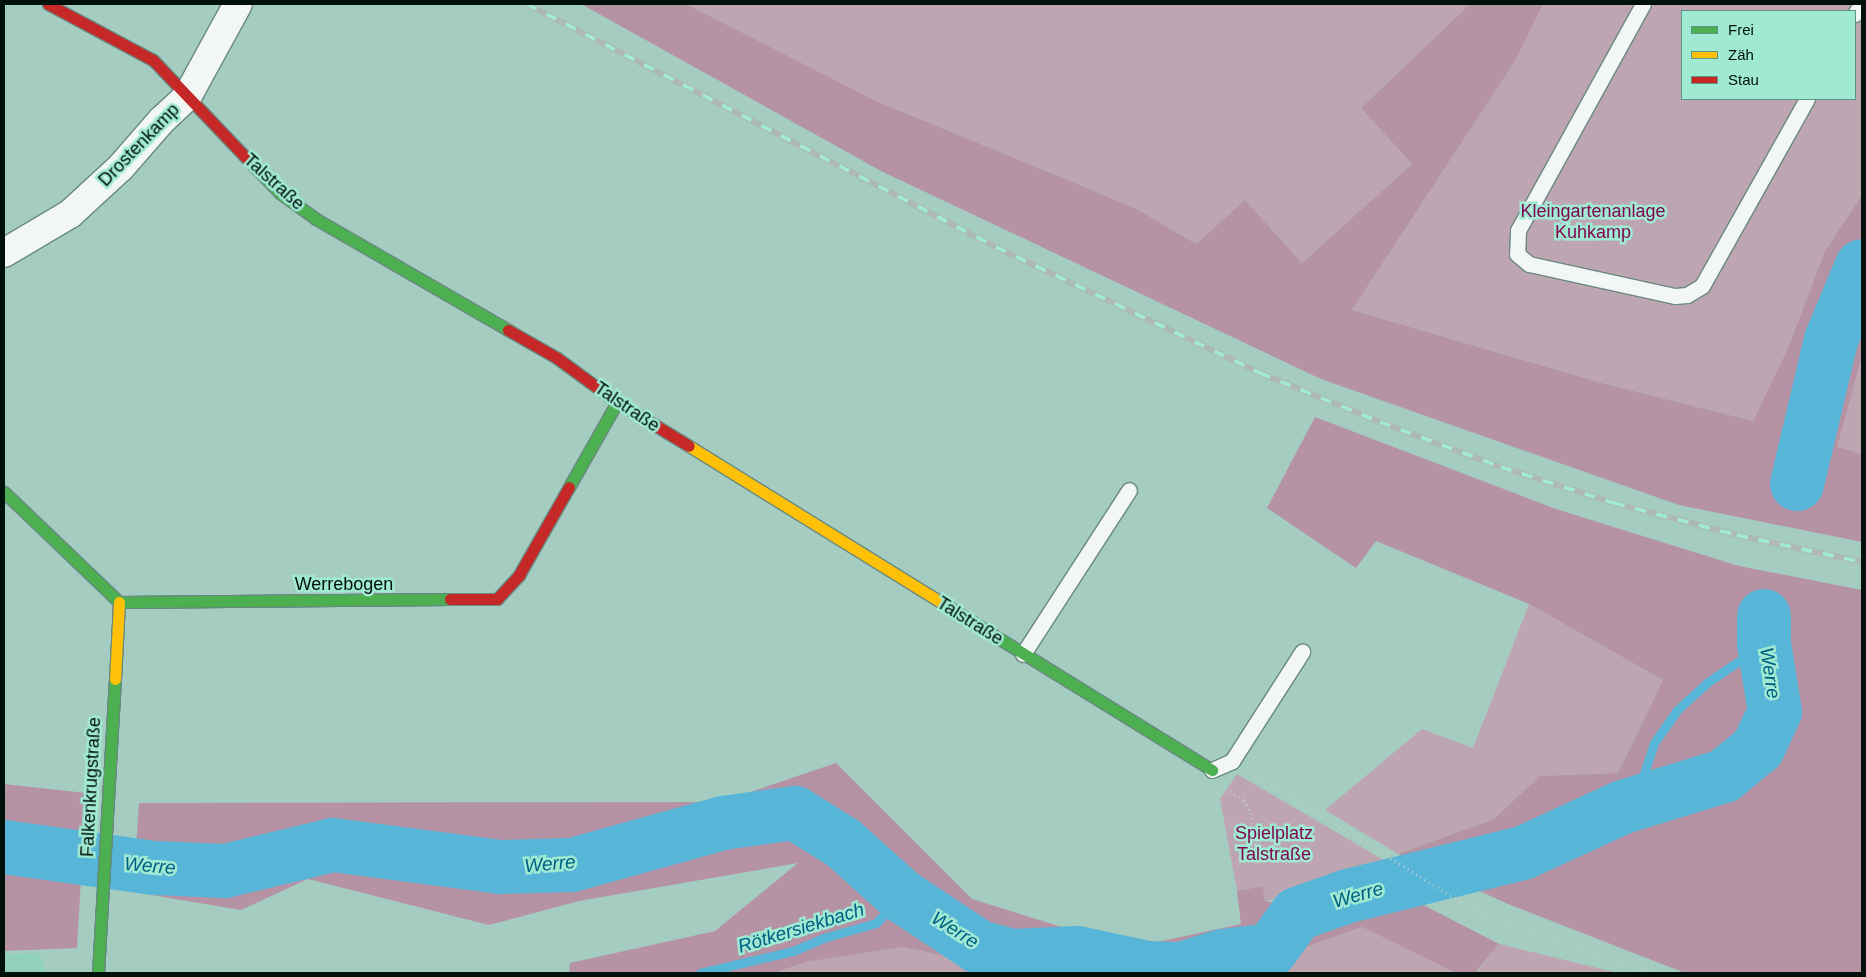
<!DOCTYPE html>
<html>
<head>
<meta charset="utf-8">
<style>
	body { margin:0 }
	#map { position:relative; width:1866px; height:977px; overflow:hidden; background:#a5ccc0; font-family:Helvetica,sans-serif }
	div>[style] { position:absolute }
	.built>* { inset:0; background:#90d0bd }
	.green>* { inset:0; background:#bda6b2 }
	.forest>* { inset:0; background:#b593a5 }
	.stream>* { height:9px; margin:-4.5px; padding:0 4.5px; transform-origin:4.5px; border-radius:4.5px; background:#57b6d8 }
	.river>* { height:54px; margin:-27px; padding:0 27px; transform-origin:27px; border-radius:27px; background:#57b6d8 }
	.path>* { height:3px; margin-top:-1.5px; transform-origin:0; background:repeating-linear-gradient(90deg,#bfccc8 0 1px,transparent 0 5px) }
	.roads { filter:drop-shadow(1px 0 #698980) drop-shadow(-1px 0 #698980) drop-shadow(0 1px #698980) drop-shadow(0 -1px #698980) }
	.lane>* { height:15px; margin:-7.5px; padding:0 7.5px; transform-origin:7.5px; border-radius:7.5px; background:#f2f7f6 }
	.street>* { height:28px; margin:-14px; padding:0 14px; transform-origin:14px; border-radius:14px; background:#f2f7f6 }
	.fast>* { height:11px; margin:-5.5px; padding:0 5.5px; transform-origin:5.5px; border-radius:5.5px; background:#4caf50 }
	.slow>* { height:11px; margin:-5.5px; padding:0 5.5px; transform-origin:5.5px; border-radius:5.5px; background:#ffc107 }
	.jam>* { height:11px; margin:-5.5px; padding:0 5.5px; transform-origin:5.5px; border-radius:5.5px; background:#c62828 }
	.rail>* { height:5.5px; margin-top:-2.75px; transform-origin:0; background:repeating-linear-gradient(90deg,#a0ead3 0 11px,#aeb8b4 0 22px); box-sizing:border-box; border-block:1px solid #aeb8b4 }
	span { translate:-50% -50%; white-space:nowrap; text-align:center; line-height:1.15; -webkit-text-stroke:5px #a0ead3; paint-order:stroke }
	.street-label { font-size:18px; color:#00100b }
	.park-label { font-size:18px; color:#7f044d }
	.water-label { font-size:19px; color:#006084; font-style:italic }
	.frame { position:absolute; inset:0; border:5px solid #00100b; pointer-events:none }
	.legend { position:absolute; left:1681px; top:10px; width:175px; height:90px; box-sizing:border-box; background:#a0ead3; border:1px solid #609383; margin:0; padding:6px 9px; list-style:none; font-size:15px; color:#00100b }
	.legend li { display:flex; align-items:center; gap:10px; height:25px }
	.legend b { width:25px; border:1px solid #609383 }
</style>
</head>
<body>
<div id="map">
	<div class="built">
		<div style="clip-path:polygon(39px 953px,47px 973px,4px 973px,4px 954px)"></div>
	</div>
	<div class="green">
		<div style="clip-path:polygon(686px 4px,1470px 4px,1361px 108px,1412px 164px,1302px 263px,1245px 200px,1196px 244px,1135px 208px,874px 100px)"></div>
		<div style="clip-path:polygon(evenodd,1543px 4px,1862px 4px,1862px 195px,1825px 251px,1788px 348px,1753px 421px,1598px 382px,1352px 310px,1515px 61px,1543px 4px,1682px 11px,1855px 11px,1855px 99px,1682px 99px,1682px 11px)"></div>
		<div style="clip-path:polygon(1862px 356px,1862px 454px,1836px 448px)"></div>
		<div style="clip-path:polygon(1529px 604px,1663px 680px,1618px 773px,1540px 776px,1494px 819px,1398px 854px,1325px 810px,1422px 729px,1473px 748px)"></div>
		<div style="clip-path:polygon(1237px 774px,1404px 872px,1265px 901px,1263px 886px,1237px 891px,1220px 799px)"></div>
		<div style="clip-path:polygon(1362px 927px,1456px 973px,1233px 973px)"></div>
		<div style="clip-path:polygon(1499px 944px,1618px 973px,1476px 973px)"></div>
		<div style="clip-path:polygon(903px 947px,1022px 973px,774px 973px,806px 962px)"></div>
	</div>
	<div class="forest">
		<div style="clip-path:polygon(581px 4px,686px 4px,874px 100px,1135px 208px,1196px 244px,1245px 200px,1302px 263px,1412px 164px,1361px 108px,1470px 4px,1543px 4px,1515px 61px,1352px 310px,1598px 382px,1753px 421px,1788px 348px,1825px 251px,1862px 195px,1862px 356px,1837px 447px,1862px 454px,1862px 542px,1679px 505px,1321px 379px,883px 172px)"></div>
		<div style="clip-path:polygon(1315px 417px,1556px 509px,1739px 566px,1862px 590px,1862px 973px,1685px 973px,1508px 904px,1398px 854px,1494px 819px,1540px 776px,1618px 773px,1663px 680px,1529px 604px,1376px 541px,1356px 568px,1267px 508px)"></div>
		<div style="clip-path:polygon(836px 763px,972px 899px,1129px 948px,1241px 924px,1237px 891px,1263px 886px,1265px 901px,1327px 911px,1408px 897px,1499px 944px,1475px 973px,1456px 973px,1362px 927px,1233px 973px,1022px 973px,903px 947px,806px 962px,774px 973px,569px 973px,570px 963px,715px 931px,798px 863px,579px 901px,489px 925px,308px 879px,241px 910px,133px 892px,139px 803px,721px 802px)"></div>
		<div style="clip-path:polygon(4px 784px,86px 793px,77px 948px,4px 951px)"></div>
	</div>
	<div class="stream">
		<div style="left:1634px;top:804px;width:64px;rotate:-71.8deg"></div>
		<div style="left:1654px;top:743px;width:39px;rotate:-55deg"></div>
		<div style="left:1676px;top:711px;width:43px;rotate:-42.2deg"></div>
		<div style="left:1708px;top:682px;width:68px;rotate:-34.2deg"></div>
		<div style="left:700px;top:973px;width:96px;rotate:-13.3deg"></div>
		<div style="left:793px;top:951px;width:33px;rotate:-23deg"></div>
		<div style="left:823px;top:938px;width:55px;rotate:-15.8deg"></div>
		<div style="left:876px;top:923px;width:37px;rotate:-46deg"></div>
	</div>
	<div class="river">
		<div style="left:1797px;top:484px;width:148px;rotate:-76.7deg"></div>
		<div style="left:1831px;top:340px;width:80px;rotate:-67.3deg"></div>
		<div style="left:4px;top:847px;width:151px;rotate:8deg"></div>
		<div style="left:154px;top:868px;width:71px;rotate:2.4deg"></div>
		<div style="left:225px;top:871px;width:111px;rotate:-13.5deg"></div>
		<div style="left:333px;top:845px;width:167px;rotate:7.5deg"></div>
		<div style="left:499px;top:867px;width:73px;rotate:-1.6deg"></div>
		<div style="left:572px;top:865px;width:157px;rotate:-15.5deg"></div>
		<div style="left:723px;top:823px;width:73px;rotate:-7.9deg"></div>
		<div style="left:795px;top:813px;width:57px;rotate:32deg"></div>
		<div style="left:843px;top:843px;width:79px;rotate:41.9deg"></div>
		<div style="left:902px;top:896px;width:92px;rotate:33.5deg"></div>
		<div style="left:979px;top:947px;width:35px;rotate:15deg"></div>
		<div style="left:1013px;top:956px;width:64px;rotate:-2.7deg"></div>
		<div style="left:1077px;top:953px;width:73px;rotate:11.9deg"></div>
		<div style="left:1148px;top:968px;width:32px;rotate:2deg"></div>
		<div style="left:1180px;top:969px;width:45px;rotate:-16.8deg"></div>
		<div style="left:1223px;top:956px;width:48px;rotate:-7.1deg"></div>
		<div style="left:1271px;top:950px;width:44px;rotate:-54.2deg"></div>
		<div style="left:1297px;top:914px;width:54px;rotate:-19.4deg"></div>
		<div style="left:1348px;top:896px;width:180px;rotate:-13.8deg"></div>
		<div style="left:1523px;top:853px;width:110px;rotate:-24.7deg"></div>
		<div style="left:1623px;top:807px;width:106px;rotate:-17.1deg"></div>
		<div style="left:1724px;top:776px;width:44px;rotate:-39.5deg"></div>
		<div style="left:1758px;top:748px;width:40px;rotate:-65deg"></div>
		<div style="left:1775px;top:712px;width:69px;rotate:-99.2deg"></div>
		<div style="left:1764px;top:644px;width:28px;rotate:-90deg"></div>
	</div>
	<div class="path">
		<div style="left:1250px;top:772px;width:246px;rotate:31.6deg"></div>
		<div style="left:1460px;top:901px;width:35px;rotate:27deg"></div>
		<div style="left:1491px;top:917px;width:95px;rotate:19.8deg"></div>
		<div style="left:1580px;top:949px;width:82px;rotate:17.1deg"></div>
		<div style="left:1230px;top:791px;width:17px;rotate:33deg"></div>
		<div style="left:1244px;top:800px;width:15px;rotate:62deg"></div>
		<div style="left:1251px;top:813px;width:41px;rotate:81.7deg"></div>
		<div style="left:1857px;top:973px;width:5px;rotate:-11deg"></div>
	</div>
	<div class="roads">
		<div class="lane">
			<div style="left:1643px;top:4px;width:258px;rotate:118.9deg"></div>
			<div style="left:1518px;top:230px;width:24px;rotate:92deg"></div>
			<div style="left:1517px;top:254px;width:16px;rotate:40deg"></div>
			<div style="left:1529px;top:264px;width:149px;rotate:12.4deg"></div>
			<div style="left:1675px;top:296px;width:12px;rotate:-5deg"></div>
			<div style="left:1687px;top:295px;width:17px;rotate:-31deg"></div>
			<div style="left:1702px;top:286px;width:214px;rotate:-60.7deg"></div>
			<div style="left:1855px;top:14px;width:12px;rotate:-59deg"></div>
			<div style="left:1023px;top:654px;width:195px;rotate:-57.1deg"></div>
			<div style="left:1212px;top:770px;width:22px;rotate:-24deg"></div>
			<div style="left:1232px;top:761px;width:130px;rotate:-57.3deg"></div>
		</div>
		<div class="street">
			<div style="left:4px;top:253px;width:77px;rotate:-30.6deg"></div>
			<div style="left:70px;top:214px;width:69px;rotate:-42.7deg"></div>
			<div style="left:121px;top:167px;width:61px;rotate:-49deg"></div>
			<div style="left:161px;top:121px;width:35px;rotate:-43deg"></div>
			<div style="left:187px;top:97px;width:106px;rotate:-61.3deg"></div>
		</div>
		<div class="fast">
			<div style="left:254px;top:166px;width:37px;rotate:46deg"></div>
			<div style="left:280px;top:193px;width:44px;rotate:35.8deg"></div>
			<div style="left:316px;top:219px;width:222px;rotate:30deg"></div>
			<div style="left:569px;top:487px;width:98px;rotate:-60.5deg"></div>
			<div style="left:4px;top:492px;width:159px;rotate:43.7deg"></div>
			<div style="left:119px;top:602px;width:331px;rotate:-0.5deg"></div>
			<div style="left:974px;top:623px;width:280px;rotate:31.7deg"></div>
			<div style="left:98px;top:973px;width:294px;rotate:-86.7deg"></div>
		</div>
		<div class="slow">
			<div style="left:689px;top:446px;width:335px;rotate:31.8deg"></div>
			<div style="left:115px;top:679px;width:77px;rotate:-87deg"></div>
		</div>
		<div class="jam">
			<div style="left:48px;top:4px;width:119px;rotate:28.1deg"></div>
			<div style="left:153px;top:60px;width:146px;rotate:46.4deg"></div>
			<div style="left:508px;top:330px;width:56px;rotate:29.7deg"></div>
			<div style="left:557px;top:358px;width:74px;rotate:36.3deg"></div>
			<div style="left:617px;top:402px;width:84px;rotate:31.4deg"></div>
			<div style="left:450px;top:599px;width:47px"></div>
			<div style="left:497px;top:599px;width:33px;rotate:-47deg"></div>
			<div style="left:519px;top:575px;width:101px;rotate:-60.4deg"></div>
		</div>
	</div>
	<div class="rail">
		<div style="left:527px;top:4px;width:528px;rotate:27.39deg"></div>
		<div style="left:996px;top:247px;width:293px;rotate:25.5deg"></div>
		<div style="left:1260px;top:373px;width:130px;rotate:22.2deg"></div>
		<div style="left:1380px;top:422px;width:129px;rotate:20.4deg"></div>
		<div style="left:1501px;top:467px;width:119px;rotate:17.7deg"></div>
		<div style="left:1614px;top:503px;width:127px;rotate:14.6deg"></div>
		<div style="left:1737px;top:535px;width:128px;rotate:12.2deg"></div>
	</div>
	<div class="street-label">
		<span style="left:139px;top:145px;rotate:-46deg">Drostenkamp</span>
		<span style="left:274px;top:182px;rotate:42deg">Talstraße</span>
		<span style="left:627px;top:407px;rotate:34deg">Talstraße</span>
		<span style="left:344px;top:584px">Werrebogen</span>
		<span style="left:970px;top:621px;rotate:32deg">Talstraße</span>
		<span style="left:91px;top:787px;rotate:-87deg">Falkenkrugstraße</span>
	</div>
	<div class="park-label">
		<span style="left:1593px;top:222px">Kleingartenanlage<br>Kuhkamp</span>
		<span style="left:1274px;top:844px">Spielplatz<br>Talstraße</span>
	</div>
	<div class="water-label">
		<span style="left:1770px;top:673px;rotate:81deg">Werre</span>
		<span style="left:550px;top:864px;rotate:-5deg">Werre</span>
		<span style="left:150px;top:866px;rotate:5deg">Werre</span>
		<span style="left:1358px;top:895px;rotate:-16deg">Werre</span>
		<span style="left:801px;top:928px;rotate:-17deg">Rötkersiekbach</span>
		<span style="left:955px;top:930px;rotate:32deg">Werre</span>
	</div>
	<div class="frame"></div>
	<ul class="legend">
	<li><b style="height:6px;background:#4caf50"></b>Frei</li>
	<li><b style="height:6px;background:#ffc107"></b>Zäh</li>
	<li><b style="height:6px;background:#c62828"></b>Stau</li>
	</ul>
</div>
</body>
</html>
